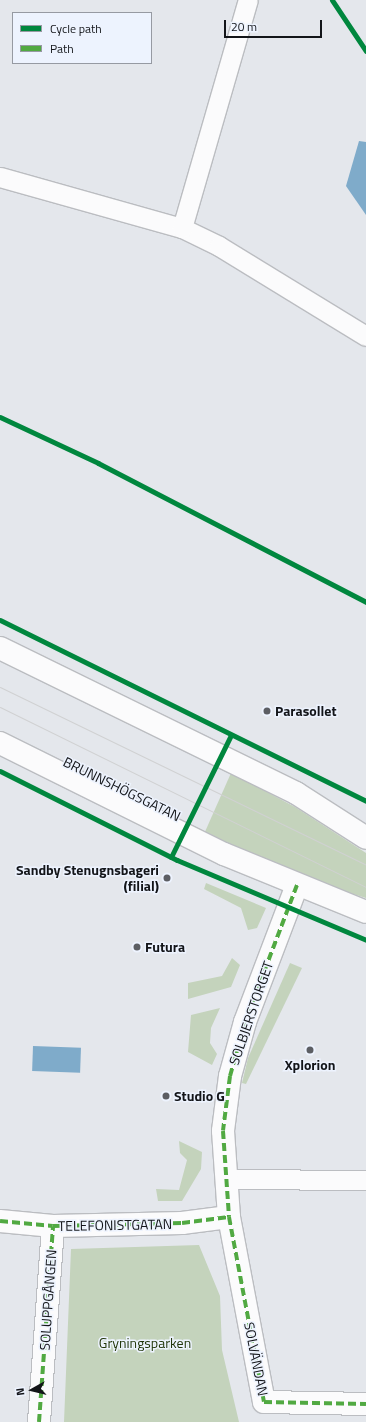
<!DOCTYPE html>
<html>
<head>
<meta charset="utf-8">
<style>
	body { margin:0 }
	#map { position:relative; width:366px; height:1422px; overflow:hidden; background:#e4e7ec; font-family:"Titillium Web",sans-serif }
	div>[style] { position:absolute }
	.green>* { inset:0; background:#c4d3bc }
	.water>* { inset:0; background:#7fabca; transform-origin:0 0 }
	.roads { filter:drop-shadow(1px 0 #bbbdc1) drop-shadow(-1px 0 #bbbdc1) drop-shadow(0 1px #bbbdc1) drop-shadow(0 -1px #bbbdc1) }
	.service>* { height:19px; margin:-9.5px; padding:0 9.5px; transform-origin:9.5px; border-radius:9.5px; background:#fbfbfc }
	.minor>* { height:22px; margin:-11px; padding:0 11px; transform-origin:11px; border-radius:11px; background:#fbfbfc }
	.tram>* { height:1px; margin:-0.5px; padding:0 0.5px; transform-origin:0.5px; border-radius:0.5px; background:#d0d1d2 }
	.quiet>* { height:4px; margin-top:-2px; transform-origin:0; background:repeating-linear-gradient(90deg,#51a942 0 8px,transparent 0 12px) }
	.cycleway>* { height:5px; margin:-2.5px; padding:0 2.5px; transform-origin:2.5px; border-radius:2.5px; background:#00873e }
	.dots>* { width:11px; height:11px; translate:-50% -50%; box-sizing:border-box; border:2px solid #edf3fe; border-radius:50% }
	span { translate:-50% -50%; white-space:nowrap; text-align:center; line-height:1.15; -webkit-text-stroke:3px #edf3fe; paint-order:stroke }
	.poi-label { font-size:14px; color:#131519; font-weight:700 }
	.left { translate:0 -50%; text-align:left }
	.right { translate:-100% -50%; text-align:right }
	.street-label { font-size:14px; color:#131519 }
	.park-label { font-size:14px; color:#1e3306 }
	.legend { position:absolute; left:12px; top:12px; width:140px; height:52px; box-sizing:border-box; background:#edf3fe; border:1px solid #969aa2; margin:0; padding:5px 7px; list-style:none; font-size:12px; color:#131519 }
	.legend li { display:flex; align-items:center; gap:8px; height:20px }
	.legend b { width:20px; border:1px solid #969aa2 }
	.north { position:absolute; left:12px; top:1370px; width:40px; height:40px; -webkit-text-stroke:3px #edf3fe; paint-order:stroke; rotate:262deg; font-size:11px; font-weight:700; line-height:16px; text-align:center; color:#131519 }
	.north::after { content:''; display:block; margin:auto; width:14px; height:18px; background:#131519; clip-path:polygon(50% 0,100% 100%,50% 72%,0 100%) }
	.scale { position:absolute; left:224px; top:20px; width:98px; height:18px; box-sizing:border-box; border:2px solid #131519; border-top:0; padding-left:5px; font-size:12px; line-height:14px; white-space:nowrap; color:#131519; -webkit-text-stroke:3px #edf3fe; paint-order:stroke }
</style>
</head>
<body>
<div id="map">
	<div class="green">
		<div style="clip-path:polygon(231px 773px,295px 807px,366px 853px,366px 898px,277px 870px,204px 834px)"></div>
		<div style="clip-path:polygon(206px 883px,266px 908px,257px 928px,248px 930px,241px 908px,204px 889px)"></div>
		<div style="clip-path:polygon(232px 958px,240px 965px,231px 987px,188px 999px,188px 983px,222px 976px)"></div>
		<div style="clip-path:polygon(290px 963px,302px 968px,246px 1084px,242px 1083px,248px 1058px)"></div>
		<div style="clip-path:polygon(220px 1008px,211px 1028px,210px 1043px,217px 1054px,212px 1065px,188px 1052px,191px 1015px)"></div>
		<div style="clip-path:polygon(179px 1141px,202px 1152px,201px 1169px,182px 1201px,158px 1201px,156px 1189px,179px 1190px,187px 1160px,180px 1153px)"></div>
		<div style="clip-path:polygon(199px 1245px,220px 1296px,222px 1350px,239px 1422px,64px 1422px,71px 1249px)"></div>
	</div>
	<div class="water">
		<div style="clip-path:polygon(359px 141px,366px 142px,366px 215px,346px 186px)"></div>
		<div style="left:33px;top:1046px;width:48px;height:25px;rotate:2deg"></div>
	</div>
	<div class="roads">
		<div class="service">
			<div style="left:0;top:177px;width:189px;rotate:15.7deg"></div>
			<div style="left:182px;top:228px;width:41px;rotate:25.9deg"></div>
			<div style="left:219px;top:246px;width:172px;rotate:31.5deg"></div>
			<div style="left:182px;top:228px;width:237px;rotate:-73.9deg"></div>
			<div style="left:227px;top:1179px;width:139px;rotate:0.4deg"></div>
		</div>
		<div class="minor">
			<div style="left:0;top:648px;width:330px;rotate:26.1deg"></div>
			<div style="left:296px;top:793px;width:83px;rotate:32.7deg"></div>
			<div style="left:0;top:743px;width:250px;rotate:26.4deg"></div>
			<div style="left:224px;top:854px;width:153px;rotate:22.2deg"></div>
			<div style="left:297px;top:885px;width:147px;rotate:110.8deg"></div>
			<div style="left:245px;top:1022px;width:56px;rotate:105.5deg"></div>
			<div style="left:230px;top:1076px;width:55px;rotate:97.3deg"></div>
			<div style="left:223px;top:1131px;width:86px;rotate:86deg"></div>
			<div style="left:229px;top:1217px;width:188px;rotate:79.3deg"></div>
			<div style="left:264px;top:1402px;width:102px;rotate:1.1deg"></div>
			<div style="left:0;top:1221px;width:53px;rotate:5.4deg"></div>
			<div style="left:53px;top:1226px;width:129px;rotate:-1.3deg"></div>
			<div style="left:182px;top:1223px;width:47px;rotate:-7.3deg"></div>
			<div style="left:39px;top:1422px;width:196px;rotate:-85.9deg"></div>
		</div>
	</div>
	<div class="tram">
		<div style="left:0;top:687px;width:407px;rotate:25.9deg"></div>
		<div style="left:0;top:707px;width:408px;rotate:26.2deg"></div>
	</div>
	<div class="quiet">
		<div style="left:297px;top:885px;width:147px;rotate:110.8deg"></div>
		<div style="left:245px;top:1022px;width:56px;rotate:105.5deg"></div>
		<div style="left:230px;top:1076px;width:55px;rotate:97.3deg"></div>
		<div style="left:223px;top:1131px;width:86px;rotate:86deg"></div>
		<div style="left:229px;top:1217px;width:188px;rotate:79.3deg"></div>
		<div style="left:264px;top:1402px;width:102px;rotate:1.1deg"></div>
		<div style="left:0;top:1221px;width:53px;rotate:5.4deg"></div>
		<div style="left:53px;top:1226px;width:129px;rotate:-1.3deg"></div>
		<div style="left:182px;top:1223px;width:47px;rotate:-7.3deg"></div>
		<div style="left:39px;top:1422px;width:196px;rotate:-85.9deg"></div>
	</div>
	<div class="cycleway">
		<div style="left:332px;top:0;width:61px;rotate:56.3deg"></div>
		<div style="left:0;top:417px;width:108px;rotate:25.1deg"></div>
		<div style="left:98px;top:463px;width:302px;rotate:27.4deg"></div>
		<div style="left:0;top:620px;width:408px;rotate:26.3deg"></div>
		<div style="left:0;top:771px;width:198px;rotate:26.7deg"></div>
		<div style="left:177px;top:860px;width:205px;rotate:22.9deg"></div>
		<div style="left:171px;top:857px;width:136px;rotate:-63.8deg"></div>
	</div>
	<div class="dots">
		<div style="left:267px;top:711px;background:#5c5e63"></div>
		<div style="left:167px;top:878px;background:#5c5e63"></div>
		<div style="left:137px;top:947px;background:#5c5e63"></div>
		<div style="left:310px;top:1050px;background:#5c5e63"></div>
		<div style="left:166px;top:1096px;background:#5c5e63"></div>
	</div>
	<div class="poi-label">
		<span class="left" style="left:275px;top:711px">Parasollet</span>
		<span class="right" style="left:159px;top:878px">Sandby Stenugnsbageri<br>(filial)</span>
		<span class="left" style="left:145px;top:947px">Futura</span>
		<span style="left:310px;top:1065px">Xplorion</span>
		<span class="left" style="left:174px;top:1096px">Studio G</span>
	</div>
	<div class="street-label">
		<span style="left:122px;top:789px;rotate:26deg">BRUNNSHÖGSGATAN</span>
		<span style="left:251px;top:1013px;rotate:-71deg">SOLBJERSTORGET</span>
		<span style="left:115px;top:1225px;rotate:-1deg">TELEFONISTGATAN</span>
		<span style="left:48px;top:1300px;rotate:-86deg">SOLUPPGÅNGEN</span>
		<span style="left:256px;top:1359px;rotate:79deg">SOLVÄNDAN</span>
	</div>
	<div class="park-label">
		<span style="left:145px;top:1343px">Gryningsparken</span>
	</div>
	<ul class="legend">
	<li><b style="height:5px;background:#00873e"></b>Cycle path</li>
	<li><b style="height:5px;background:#51a942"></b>Path</li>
	</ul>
	<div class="north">N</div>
	<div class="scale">20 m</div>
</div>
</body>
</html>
